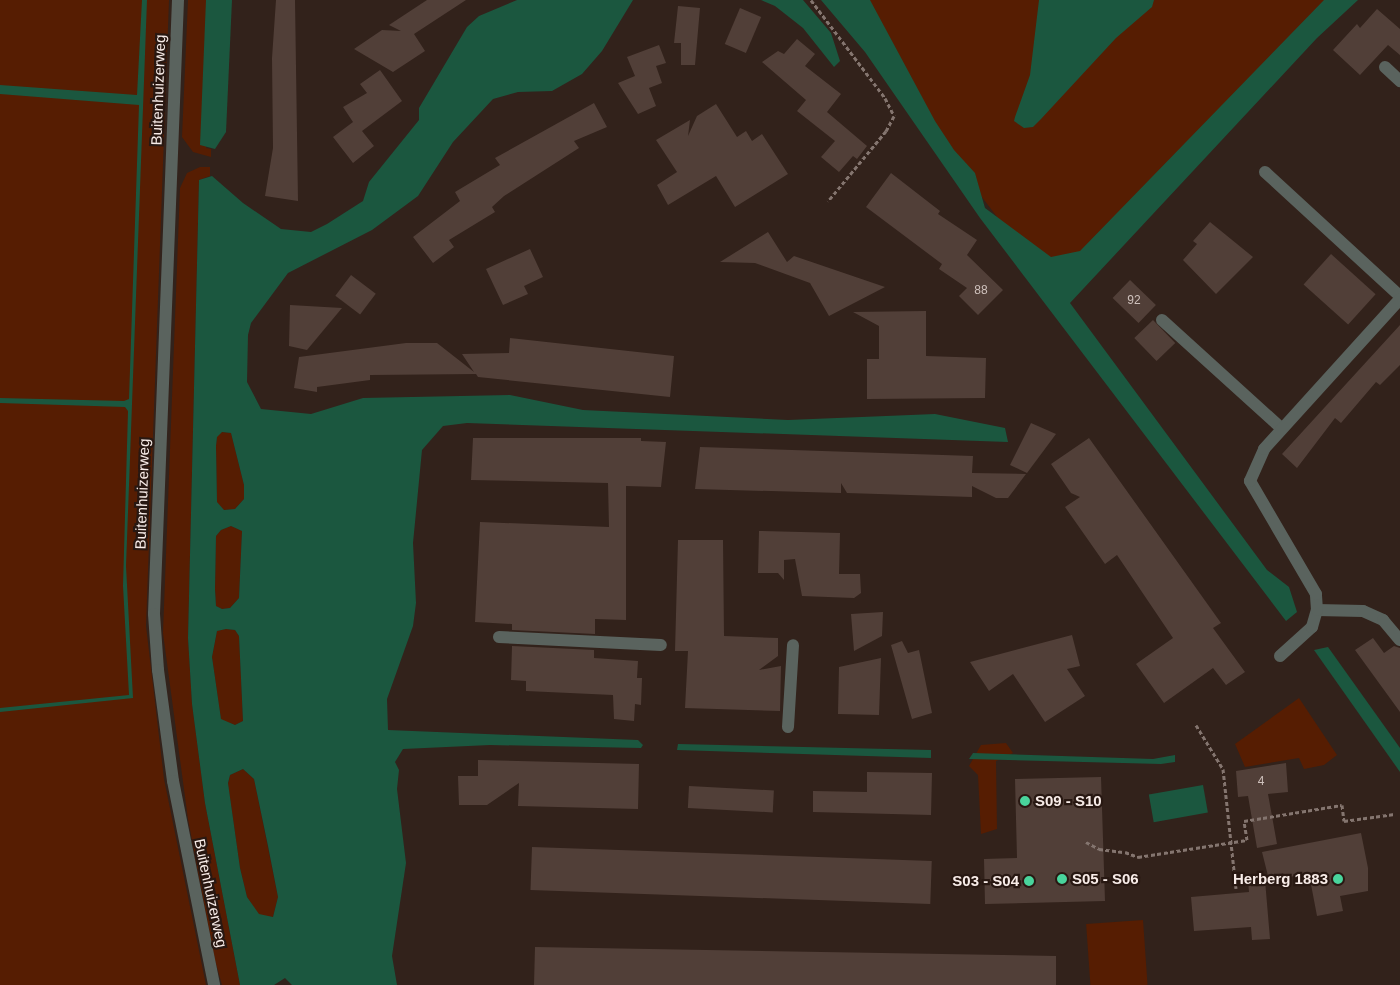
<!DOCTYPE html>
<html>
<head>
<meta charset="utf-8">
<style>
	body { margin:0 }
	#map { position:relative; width:1400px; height:985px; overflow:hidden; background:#32221b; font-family:Arial,sans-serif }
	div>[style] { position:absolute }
	.green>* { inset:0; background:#561d02; transform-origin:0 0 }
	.water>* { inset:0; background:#1b573f; transform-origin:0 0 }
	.building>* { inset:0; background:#513f38; transform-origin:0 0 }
	.path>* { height:3px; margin-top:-1.5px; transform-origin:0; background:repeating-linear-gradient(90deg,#84756f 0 4px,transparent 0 6.5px) }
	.minor>* { height:12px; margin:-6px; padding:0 6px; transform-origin:6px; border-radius:6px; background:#5a635e }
	.dots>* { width:14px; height:14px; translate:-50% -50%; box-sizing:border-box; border:2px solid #281812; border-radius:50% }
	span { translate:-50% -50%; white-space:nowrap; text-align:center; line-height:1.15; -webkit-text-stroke:4.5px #281812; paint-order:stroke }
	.number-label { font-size:12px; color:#cec1bc }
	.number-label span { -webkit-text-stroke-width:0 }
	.street-label { font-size:15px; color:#f8ece8 }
	.poi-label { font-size:15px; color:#f8ece8; font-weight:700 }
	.left { translate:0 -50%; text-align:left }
	.right { translate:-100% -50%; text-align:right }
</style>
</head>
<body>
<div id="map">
	<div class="green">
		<div style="clip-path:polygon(0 0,169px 0,146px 626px,164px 779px,206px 985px,0 985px)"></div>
		<div style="clip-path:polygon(188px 0,206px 0,206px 148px,211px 149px,211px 157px,193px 152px,182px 137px)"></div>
		<div style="clip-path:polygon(832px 0,1332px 0,1055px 293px)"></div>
		<div style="clip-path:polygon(200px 167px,210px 167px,210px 176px,199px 180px,188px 638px,192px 704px,205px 803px,240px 985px,222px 985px,215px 960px,188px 819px,163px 633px,180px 188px,187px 173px)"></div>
		<div style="clip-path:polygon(222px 432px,231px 433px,244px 485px,244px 499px,235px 509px,224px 510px,217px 503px,216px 446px,217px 436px)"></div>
		<div style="clip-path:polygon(231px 526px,242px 531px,239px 598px,230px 608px,222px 609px,216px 606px,215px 589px,216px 536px,221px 530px)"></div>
		<div style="clip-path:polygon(226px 629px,235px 630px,239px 636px,243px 721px,235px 725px,221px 720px,212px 657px,217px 631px)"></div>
		<div style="clip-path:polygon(1299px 698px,1337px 755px,1324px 765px,1304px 769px,1299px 758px,1245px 767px,1235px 744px)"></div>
		<div style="clip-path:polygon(1006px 743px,1013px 753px,996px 761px,997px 829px,981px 834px,978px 775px,969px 766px,981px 745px)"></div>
		<div style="clip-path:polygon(243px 769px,254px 779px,278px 897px,273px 917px,259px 915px,254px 908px,247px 897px,240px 868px,228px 784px,230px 775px)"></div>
		<div style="left:1143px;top:920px;width:65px;height:57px;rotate:86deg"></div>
	</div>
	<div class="water">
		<div style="clip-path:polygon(142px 0,147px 0,126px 566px,133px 698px,0 712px,0 708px,129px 695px,123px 586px,128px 411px,125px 407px,0 403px,0 398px,124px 401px,129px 399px,139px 105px,0 94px,0 85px,137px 95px)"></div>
		<div style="clip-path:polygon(206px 0,232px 0,226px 132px,215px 149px,200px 145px)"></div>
		<div style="clip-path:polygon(evenodd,517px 0,633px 0,602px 51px,582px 74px,552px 91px,518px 92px,493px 99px,453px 142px,418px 196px,372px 230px,288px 273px,251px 323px,248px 335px,247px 382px,261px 409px,311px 414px,363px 398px,510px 395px,583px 410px,788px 420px,935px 414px,1005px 428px,1008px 442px,467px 423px,443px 426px,422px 450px,413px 543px,416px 603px,413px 626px,387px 699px,388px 730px,638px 740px,643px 745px,641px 748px,490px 745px,403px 749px,395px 762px,399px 770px,397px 789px,406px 863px,392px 956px,397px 985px,292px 985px,285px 978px,274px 985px,240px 985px,205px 803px,192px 704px,188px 638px,199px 180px,212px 176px,243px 203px,281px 229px,311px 232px,327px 224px,363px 201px,369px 182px,419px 120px,419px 108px,467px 27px,479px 16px,517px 0,222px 432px,231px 433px,244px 485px,244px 499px,235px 509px,224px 510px,217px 502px,216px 446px,217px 437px,222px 432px,517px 0,231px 526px,242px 531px,239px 598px,230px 608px,222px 609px,216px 606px,215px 589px,216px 536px,221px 530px,231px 526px,517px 0,226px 629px,235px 630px,239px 636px,243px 721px,235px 725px,221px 719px,212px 657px,217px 631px,226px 629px,517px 0,243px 769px,254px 779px,268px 846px,278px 897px,273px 917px,259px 914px,247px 897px,240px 868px,228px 783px,230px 775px,243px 769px)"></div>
		<div style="clip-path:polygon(761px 0,803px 0,831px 33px,840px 61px,834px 67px,803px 28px,775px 6px)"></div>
		<div style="clip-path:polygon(821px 0,870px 0,935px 121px,954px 150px,975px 173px,985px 208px,1051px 257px,1080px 251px,1324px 0,1358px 0,1317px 38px,1070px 303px,1267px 570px,1289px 587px,1297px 612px,1286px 621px,980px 218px,865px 52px)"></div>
		<div style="clip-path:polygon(1039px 0,1154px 0,1152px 7px,1116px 38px,1041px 119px,1033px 127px,1024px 128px,1014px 121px,1015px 117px,1030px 75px)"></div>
		<div style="clip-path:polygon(1328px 647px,1400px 748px,1400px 772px,1314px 650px)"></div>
		<div style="clip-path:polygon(678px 744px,931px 750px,931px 758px,677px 750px)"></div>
		<div style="clip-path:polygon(973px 753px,1153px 759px,1175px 755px,1175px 762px,1161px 764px,969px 759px)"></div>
		<div style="left:1203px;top:785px;width:28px;height:55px;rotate:80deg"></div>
	</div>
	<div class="building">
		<div style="clip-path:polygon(276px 0,295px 0,298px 201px,265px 196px,273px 148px,272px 58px)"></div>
		<div style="clip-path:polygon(427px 0,466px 0,414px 34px,425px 51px,393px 72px,354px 49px,382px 30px,401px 31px,389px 25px)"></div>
		<div style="clip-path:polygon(678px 6px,700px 8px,695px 65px,681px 65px,681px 43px,674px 43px)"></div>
		<div style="left:740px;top:8px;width:23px;height:39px;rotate:23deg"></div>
		<div style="clip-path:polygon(1377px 9px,1400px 29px,1400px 55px,1388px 45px,1360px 75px,1333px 50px,1357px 24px,1360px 28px)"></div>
		<div style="clip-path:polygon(797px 39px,815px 54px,805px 66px,841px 94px,827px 112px,867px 146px,857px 159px,853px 156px,839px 172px,821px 157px,835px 141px,797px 111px,806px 100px,762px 62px,778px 51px,784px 54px)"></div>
		<div style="clip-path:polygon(659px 45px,666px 63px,656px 66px,662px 83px,649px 88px,656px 106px,638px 114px,618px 83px,635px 76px,627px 57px)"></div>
		<div style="clip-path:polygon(380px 70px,402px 101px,362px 131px,374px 146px,353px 163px,333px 137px,353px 122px,343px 107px,367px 93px,360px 84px)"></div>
		<div style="clip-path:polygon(594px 103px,607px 127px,574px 141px,579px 148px,504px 196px,492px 207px,495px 212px,449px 240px,454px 247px,433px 263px,413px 237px,460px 201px,455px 192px,500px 165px,495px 158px)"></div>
		<div style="clip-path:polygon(716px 104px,737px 137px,746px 131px,752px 141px,762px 134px,788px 174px,735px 207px,716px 176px,668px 205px,657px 185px,677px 172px,656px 140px,690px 120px,688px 136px,697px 116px)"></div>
		<div style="clip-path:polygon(891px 173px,940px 211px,938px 214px,977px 240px,967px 255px,1003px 290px,978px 315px,959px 296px,967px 288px,939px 269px,942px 264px,866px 207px)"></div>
		<div style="clip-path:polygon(1210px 222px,1253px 257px,1216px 294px,1183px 260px,1197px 244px,1193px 241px)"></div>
		<div style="clip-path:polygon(768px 232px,787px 262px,794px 256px,885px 287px,829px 316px,810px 283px,755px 263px,720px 262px)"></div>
		<div style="clip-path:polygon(530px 249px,543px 277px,524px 286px,528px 294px,503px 305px,486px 269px)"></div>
		<div style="left:1331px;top:254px;width:60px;height:41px;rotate:42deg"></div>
		<div style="left:351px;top:275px;width:31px;height:26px;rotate:37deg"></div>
		<div style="left:1130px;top:280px;width:36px;height:25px;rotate:44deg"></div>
		<div style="clip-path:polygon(290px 305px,342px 308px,307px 350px,289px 346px)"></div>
		<div style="clip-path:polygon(926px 311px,926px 356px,986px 358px,985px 398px,867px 399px,867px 359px,879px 359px,879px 326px,853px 312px)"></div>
		<div style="left:1153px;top:320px;width:32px;height:26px;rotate:46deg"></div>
		<div style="clip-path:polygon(1400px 325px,1400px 365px,1380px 385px,1376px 382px,1341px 423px,1335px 418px,1297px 468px,1282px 454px)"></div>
		<div style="clip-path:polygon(510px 338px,674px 356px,670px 397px,478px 377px,476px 374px,370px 375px,370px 380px,317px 387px,317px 392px,294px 388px,299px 357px,406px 343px,437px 343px,474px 372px,462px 354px,509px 353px)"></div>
		<div style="clip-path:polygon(1031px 423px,1056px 434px,1027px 473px,1010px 465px)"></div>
		<div style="clip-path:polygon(473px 438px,641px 438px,641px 441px,666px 442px,661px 487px,626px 486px,626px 620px,595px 619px,595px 634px,512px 630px,512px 624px,475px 622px,480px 522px,609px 527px,608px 483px,471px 480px)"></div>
		<div style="clip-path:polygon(1089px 438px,1221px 623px,1213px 628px,1245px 672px,1226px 685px,1213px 668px,1164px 703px,1136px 664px,1173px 638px,1117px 555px,1105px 564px,1065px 507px,1080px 497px,1071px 493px,1051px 464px)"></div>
		<div style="clip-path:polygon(700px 447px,973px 456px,972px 473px,1026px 474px,1008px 498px,996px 498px,972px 486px,972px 497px,847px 493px,841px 483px,841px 493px,695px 489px)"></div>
		<div style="clip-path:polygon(759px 531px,840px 533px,839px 574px,860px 574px,861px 593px,854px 598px,802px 596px,795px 559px,784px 560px,784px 580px,778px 573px,758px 573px)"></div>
		<div style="clip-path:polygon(678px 540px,723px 540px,724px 636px,778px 638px,778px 656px,759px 670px,781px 666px,780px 711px,685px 708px,688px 651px,675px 651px)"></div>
		<div style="clip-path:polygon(883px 612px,882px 636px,854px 651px,851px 614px)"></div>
		<div style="clip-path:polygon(1072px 635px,1080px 666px,1067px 669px,1085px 696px,1045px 722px,1013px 674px,989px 691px,970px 662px)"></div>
		<div style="clip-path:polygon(1373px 638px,1384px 653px,1394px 646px,1400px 648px,1400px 712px,1355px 650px)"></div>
		<div style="clip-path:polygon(902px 641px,908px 653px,919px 650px,932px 713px,912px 719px,891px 645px)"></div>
		<div style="clip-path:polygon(512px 646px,594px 650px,594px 658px,638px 661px,637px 678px,642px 678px,641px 705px,635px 704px,634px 721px,614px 719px,613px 695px,526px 691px,526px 681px,511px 680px)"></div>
		<div style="clip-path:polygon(881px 658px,879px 715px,838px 714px,839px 667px)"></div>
		<div style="clip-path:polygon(478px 760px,639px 764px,638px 809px,518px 806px,519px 783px,487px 805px,459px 805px,458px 776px,478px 776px)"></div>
		<div style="clip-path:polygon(1286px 763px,1288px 792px,1268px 794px,1277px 844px,1257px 848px,1248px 796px,1238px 797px,1236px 771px)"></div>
		<div style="clip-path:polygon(867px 772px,932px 773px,931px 815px,813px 812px,813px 791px,867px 792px)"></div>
		<div style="clip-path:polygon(1101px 777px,1105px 901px,985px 904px,984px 859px,1017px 858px,1015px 779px)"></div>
		<div style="left:689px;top:786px;width:85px;height:22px;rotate:3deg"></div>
		<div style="clip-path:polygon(1361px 833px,1368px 868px,1368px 891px,1340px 896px,1343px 911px,1317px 916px,1309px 874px,1269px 880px,1262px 852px)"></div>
		<div style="left:532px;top:847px;width:400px;height:43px;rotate:2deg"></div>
		<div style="clip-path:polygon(1265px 880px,1270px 939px,1252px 940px,1251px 927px,1194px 931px,1191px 897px,1249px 892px,1248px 881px)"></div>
		<div style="clip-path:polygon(535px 947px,1056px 956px,1056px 985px,534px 985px)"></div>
	</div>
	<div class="path">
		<div style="left:811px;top:0;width:123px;rotate:52.9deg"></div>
		<div style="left:885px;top:98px;width:20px;rotate:63deg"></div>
		<div style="left:894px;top:116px;width:17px;rotate:118deg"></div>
		<div style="left:886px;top:131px;width:91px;rotate:129.6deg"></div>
		<div style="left:1196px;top:725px;width:52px;rotate:58.5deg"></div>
		<div style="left:1223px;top:769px;width:120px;rotate:83.8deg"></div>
		<div style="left:1086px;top:842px;width:15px;rotate:28deg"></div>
		<div style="left:1099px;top:849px;width:26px;rotate:7deg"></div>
		<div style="left:1125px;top:852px;width:14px;rotate:21deg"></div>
		<div style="left:1138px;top:857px;width:110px;rotate:-8.9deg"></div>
		<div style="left:1247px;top:840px;width:19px;rotate:-99deg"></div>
		<div style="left:1244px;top:821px;width:99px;rotate:-9.3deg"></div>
		<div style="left:1342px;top:805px;width:16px;rotate:83deg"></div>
		<div style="left:1344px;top:821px;width:51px;rotate:-7.8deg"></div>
	</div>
	<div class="minor">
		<div style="left:178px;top:0;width:614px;rotate:92.24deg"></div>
		<div style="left:154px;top:614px;width:56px;rotate:85.9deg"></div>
		<div style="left:158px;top:670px;width:112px;rotate:82.3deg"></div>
		<div style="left:173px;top:781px;width:208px;rotate:78.6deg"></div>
		<div style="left:1385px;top:67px;width:21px;rotate:43deg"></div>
		<div style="left:1265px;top:172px;width:183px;rotate:42.6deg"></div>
		<div style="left:1162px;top:320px;width:161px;rotate:42.2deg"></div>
		<div style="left:1317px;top:610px;width:46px;rotate:1.2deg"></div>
		<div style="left:1363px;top:611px;width:22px;rotate:24deg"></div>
		<div style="left:1383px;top:620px;width:26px;rotate:50deg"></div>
		<div style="left:499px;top:637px;width:162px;rotate:2.8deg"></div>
		<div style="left:1280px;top:656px;width:43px;rotate:-42.2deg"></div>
		<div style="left:1312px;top:627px;width:18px;rotate:-74deg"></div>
		<div style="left:1317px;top:610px;width:16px;rotate:-94deg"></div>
		<div style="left:1316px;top:594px;width:131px;rotate:-120.3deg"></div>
		<div style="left:1250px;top:481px;width:35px;rotate:-66deg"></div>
		<div style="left:1264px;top:449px;width:202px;rotate:-47.8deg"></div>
		<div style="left:788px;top:727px;width:82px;rotate:-86.5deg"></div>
	</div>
	<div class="dots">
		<div style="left:1025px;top:801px;background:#49d49c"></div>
		<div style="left:1062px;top:879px;background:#49d49c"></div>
		<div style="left:1338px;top:879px;background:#49d49c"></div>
		<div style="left:1029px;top:881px;background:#49d49c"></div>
	</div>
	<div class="number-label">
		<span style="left:981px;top:291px">88</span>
		<span style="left:1134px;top:301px">92</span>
		<span style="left:1261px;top:782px">4</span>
	</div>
	<div class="street-label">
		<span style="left:158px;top:90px;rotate:-88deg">Buitenhuizerweg</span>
		<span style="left:142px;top:494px;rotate:-88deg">Buitenhuizerweg</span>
		<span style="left:211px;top:893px;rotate:78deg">Buitenhuizerweg</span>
	</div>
	<div class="poi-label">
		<span class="left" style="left:1035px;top:801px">S09 - S10</span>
		<span class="left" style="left:1072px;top:879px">S05 - S06</span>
		<span class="right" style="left:1328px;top:879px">Herberg 1883</span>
		<span class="right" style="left:1019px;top:881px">S03 - S04</span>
	</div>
</div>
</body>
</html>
